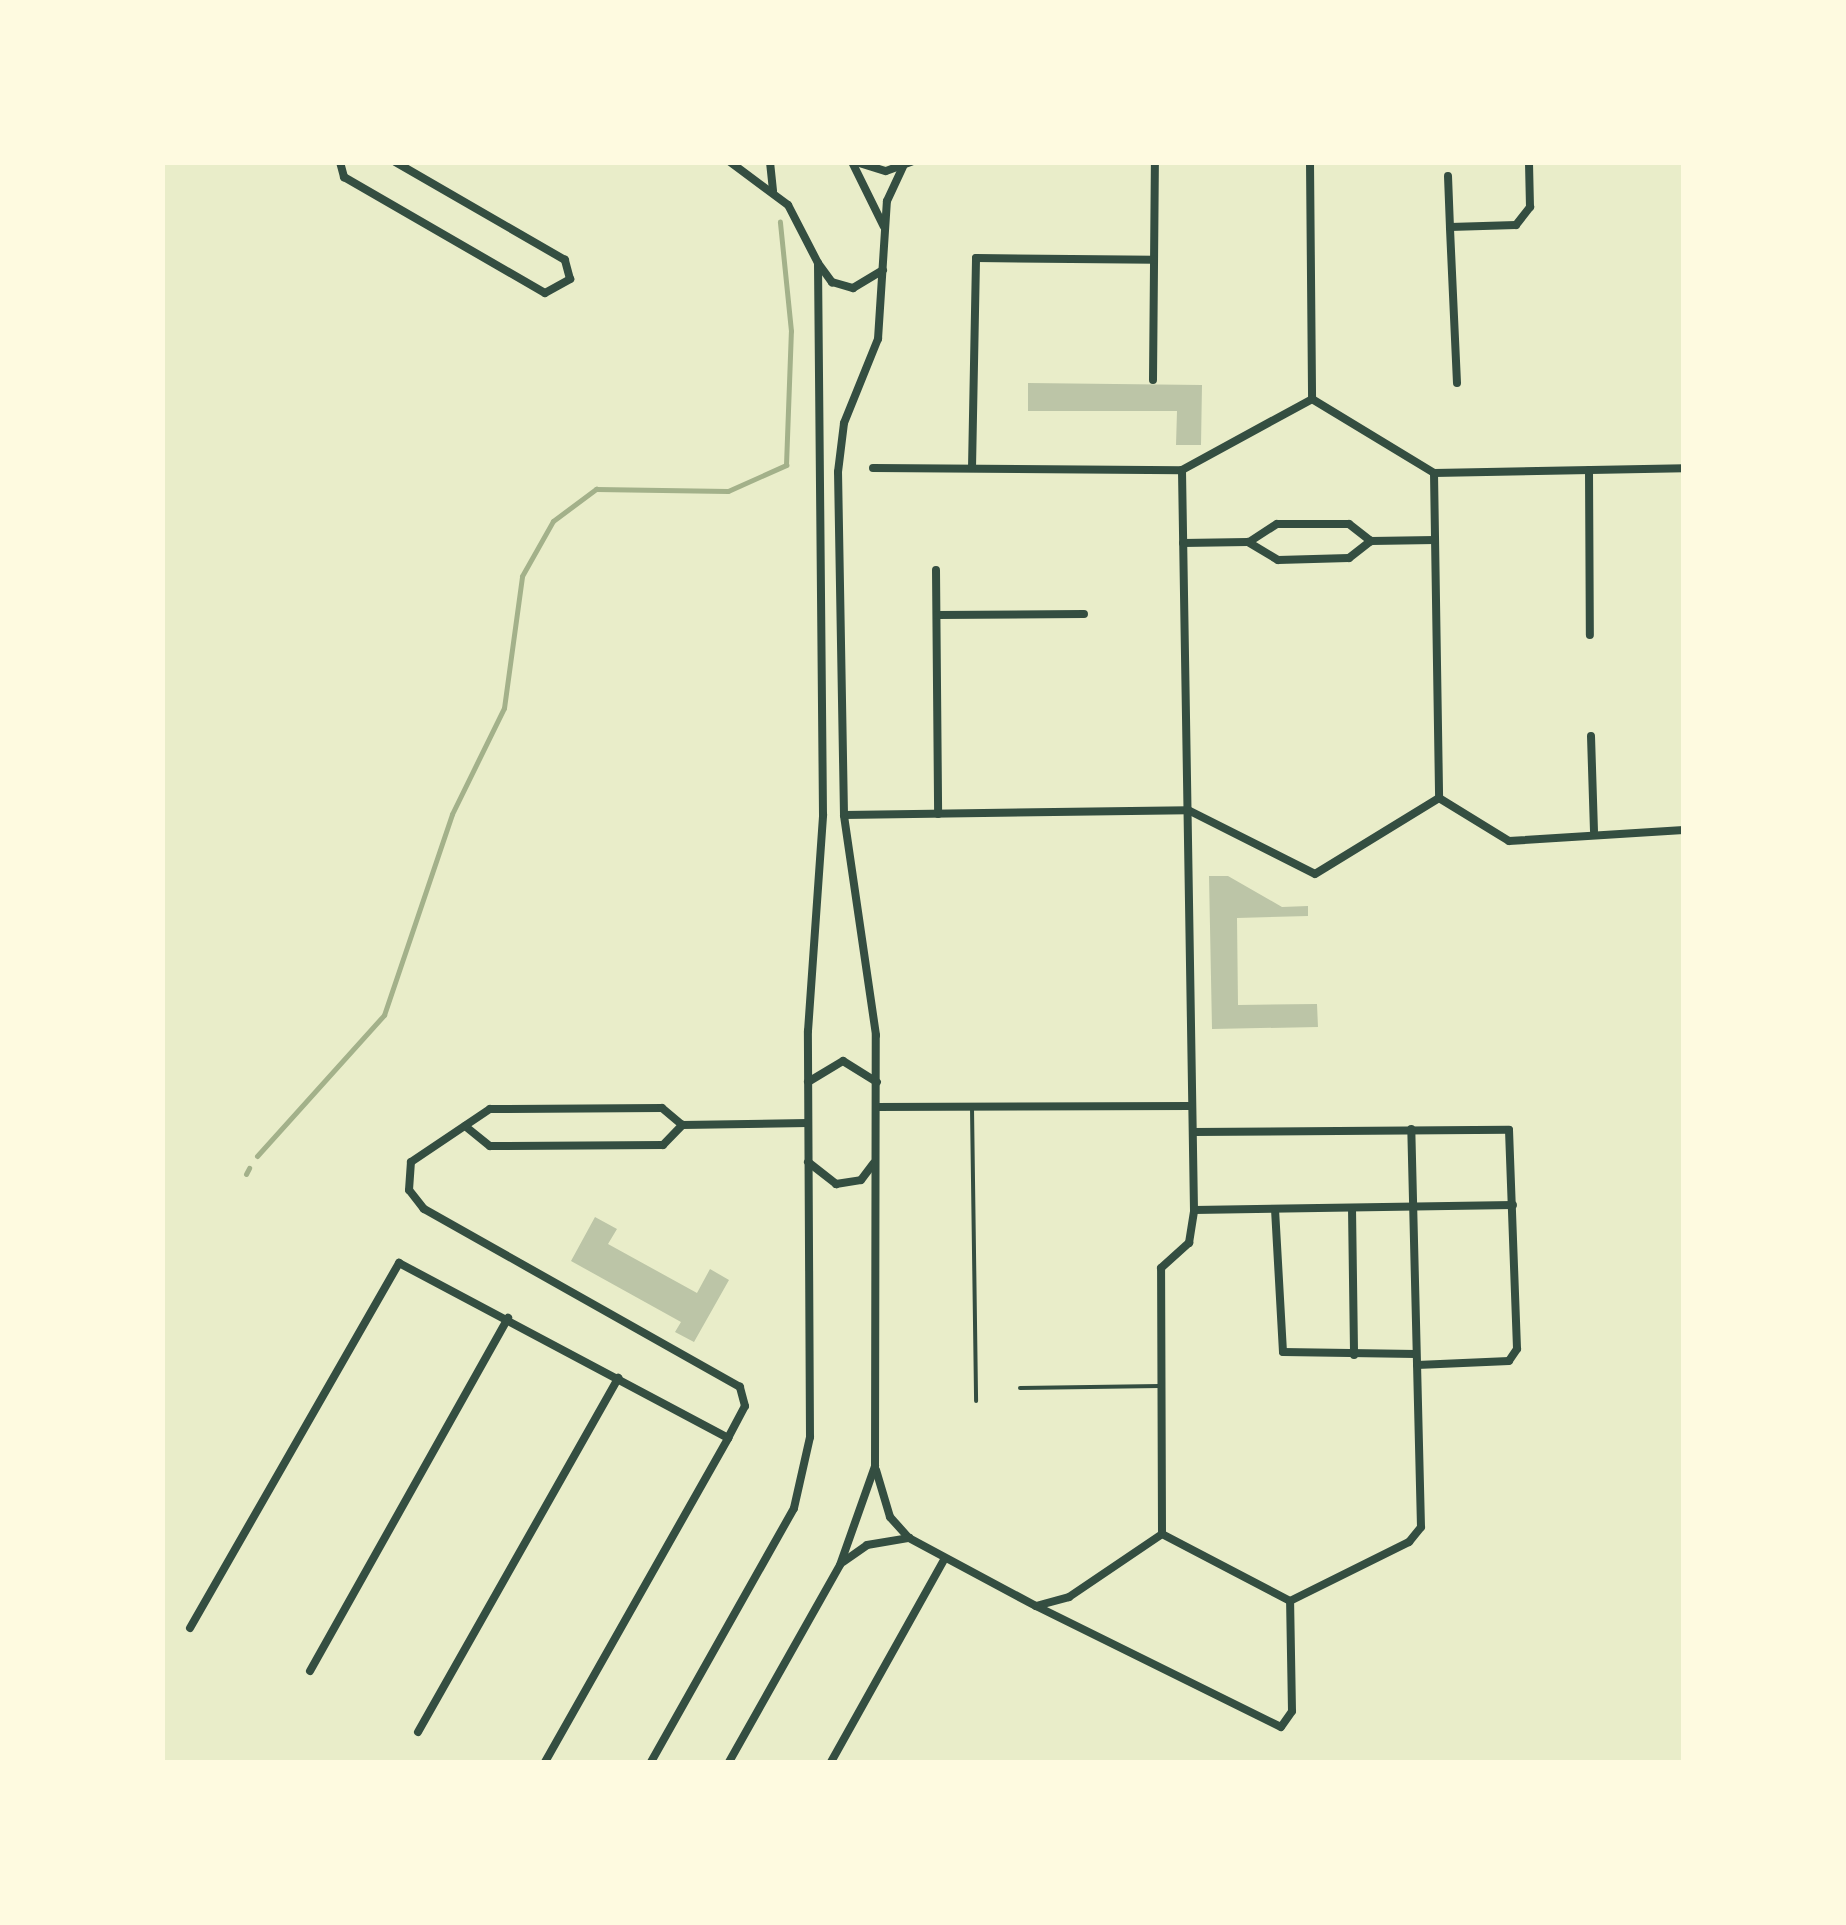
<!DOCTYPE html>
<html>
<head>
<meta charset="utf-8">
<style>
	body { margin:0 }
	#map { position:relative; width:1846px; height:1925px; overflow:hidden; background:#e9edc9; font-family:"Source Sans 3",sans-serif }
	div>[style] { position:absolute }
	.stream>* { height:5px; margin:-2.5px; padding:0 2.5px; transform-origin:2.5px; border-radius:2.5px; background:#a3b18a }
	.building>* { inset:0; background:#bcc5a7 }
	.service>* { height:4px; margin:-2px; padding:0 2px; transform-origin:2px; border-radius:2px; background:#344e41 }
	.minor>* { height:8px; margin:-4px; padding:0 4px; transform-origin:4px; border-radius:4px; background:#344e41 }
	span { translate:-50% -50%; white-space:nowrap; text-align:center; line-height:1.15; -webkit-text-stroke:10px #fefae0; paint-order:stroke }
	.frame { position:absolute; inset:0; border:165px solid #fefae0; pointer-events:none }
</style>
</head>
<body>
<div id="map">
	<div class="stream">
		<div style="left:257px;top:1156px;width:190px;rotate:-48deg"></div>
		<div style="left:384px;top:1015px;width:212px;rotate:-71.3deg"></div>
		<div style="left:452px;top:814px;width:118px;rotate:-63.9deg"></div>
		<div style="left:504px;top:708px;width:133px;rotate:-82.2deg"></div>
		<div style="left:522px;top:576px;width:63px;rotate:-60.6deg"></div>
		<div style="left:553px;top:521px;width:54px;rotate:-36.7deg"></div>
		<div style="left:596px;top:489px;width:132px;rotate:0.9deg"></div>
		<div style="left:728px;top:491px;width:64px;rotate:-24.1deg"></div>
		<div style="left:786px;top:465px;width:134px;rotate:-87.9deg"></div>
		<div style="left:791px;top:331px;width:110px;rotate:-95.8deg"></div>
		<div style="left:246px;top:1174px;width:7px;rotate:-63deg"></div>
	</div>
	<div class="building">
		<div style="clip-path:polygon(1028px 383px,1202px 385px,1201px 445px,1176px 445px,1177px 411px,1028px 411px)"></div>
		<div style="clip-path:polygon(1209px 876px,1228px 876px,1282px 907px,1308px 906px,1308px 916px,1237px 918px,1238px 1005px,1317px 1004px,1318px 1027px,1212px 1029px)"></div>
		<div style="clip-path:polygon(595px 1217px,617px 1229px,608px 1244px,697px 1293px,710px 1269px,729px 1280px,694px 1342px,675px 1332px,681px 1322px,571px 1261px)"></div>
	</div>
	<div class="service">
		<div style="left:972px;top:1108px;width:293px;rotate:89.2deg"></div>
		<div style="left:1020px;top:1388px;width:140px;rotate:-0.8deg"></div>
	</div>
	<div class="minor">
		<div style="left:340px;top:162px;width:16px;rotate:75deg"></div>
		<div style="left:344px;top:177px;width:232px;rotate:30deg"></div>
		<div style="left:545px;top:293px;width:29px;rotate:-29deg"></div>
		<div style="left:570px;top:279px;width:20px;rotate:-105deg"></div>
		<div style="left:565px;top:260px;width:196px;rotate:-150deg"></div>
		<div style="left:770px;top:162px;width:29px;rotate:84deg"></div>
		<div style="left:852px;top:162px;width:72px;rotate:63.8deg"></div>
		<div style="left:856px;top:162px;width:31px;rotate:17deg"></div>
		<div style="left:886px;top:171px;width:27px;rotate:-20deg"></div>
		<div style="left:1310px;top:162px;width:237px;rotate:89.5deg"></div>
		<div style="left:1448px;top:176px;width:51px;rotate:87.8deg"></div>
		<div style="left:818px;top:263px;width:24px;rotate:54deg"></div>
		<div style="left:832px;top:282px;width:22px;rotate:16deg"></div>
		<div style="left:853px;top:288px;width:35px;rotate:-31deg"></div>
		<div style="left:1153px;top:380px;width:218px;rotate:-89.5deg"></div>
		<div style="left:1457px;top:383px;width:156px;rotate:-92.6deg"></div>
		<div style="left:1450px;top:227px;width:66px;rotate:-1.7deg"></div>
		<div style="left:1516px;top:225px;width:23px;rotate:-52deg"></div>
		<div style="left:1530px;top:207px;width:45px;rotate:-91.3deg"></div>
		<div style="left:1312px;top:399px;width:143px;rotate:31.2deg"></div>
		<div style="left:873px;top:468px;width:309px;rotate:0.4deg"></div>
		<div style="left:1182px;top:470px;width:148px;rotate:-28.6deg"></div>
		<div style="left:972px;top:468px;width:210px;rotate:-88.9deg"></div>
		<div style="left:976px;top:258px;width:178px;rotate:0.6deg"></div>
		<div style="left:1589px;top:470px;width:165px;rotate:89.7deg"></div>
		<div style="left:1434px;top:473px;width:325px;rotate:89.1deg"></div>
		<div style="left:1434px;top:473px;width:250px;rotate:-1.1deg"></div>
		<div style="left:1249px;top:542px;width:33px;rotate:-33deg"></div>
		<div style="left:1277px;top:524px;width:72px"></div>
		<div style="left:1349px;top:524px;width:28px;rotate:38deg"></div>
		<div style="left:1183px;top:543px;width:65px;rotate:-0.9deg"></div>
		<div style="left:1248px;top:542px;width:35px;rotate:31deg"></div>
		<div style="left:1278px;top:560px;width:71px;rotate:-1.6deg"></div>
		<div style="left:1349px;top:558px;width:28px;rotate:-38deg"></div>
		<div style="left:1371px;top:541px;width:64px;rotate:-0.9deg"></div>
		<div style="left:936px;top:570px;width:244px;rotate:89.5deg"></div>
		<div style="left:937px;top:615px;width:147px;rotate:-0.4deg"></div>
		<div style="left:1591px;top:736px;width:95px;rotate:88.2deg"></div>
		<div style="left:1439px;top:798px;width:82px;rotate:31.6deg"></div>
		<div style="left:1509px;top:841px;width:175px;rotate:-3.6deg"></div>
		<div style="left:844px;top:815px;width:344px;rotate:-0.8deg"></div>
		<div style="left:1188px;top:810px;width:142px;rotate:26.7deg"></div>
		<div style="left:1315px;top:874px;width:145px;rotate:-31.5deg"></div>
		<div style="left:808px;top:1082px;width:41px;rotate:-31deg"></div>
		<div style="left:843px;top:1061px;width:40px;rotate:32deg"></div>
		<div style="left:876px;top:1107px;width:316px;rotate:-0.2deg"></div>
		<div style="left:682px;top:1125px;width:126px;rotate:-0.9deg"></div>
		<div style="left:465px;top:1126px;width:32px;rotate:39deg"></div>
		<div style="left:490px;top:1146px;width:173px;rotate:-0.3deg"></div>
		<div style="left:663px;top:1145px;width:28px;rotate:-46deg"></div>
		<div style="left:1193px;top:1132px;width:316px;rotate:-0.4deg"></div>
		<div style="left:1509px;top:1130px;width:219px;rotate:87.9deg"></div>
		<div style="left:1517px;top:1349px;width:14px;rotate:124deg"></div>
		<div style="left:1509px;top:1361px;width:92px;rotate:177.5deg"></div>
		<div style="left:808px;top:1162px;width:36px;rotate:38deg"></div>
		<div style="left:836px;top:1184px;width:25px;rotate:-9deg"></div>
		<div style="left:861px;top:1180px;width:21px;rotate:-53deg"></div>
		<div style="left:1352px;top:1208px;width:147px;rotate:89.2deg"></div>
		<div style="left:1275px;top:1209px;width:143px;rotate:86.8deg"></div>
		<div style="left:1283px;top:1352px;width:133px;rotate:0.9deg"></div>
		<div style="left:1194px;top:1210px;width:319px;rotate:-0.9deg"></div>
		<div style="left:876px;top:1470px;width:49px;rotate:73.4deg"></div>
		<div style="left:890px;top:1517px;width:28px;rotate:48deg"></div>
		<div style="left:909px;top:1538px;width:144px;rotate:28.2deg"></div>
		<div style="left:1036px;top:1606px;width:34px;rotate:-15deg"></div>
		<div style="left:1069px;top:1597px;width:112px;rotate:-34.1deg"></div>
		<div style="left:1162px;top:1534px;width:266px;rotate:-90.2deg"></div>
		<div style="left:1161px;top:1268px;width:38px;rotate:-42deg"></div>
		<div style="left:1189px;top:1243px;width:33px;rotate:-81deg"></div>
		<div style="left:1194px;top:1210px;width:740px;rotate:-90.93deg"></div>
		<div style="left:1162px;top:1534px;width:144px;rotate:27.6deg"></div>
		<div style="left:843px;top:1562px;width:29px;rotate:-35deg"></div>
		<div style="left:867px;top:1545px;width:43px;rotate:-9.5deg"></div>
		<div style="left:1290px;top:1601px;width:133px;rotate:-26.4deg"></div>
		<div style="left:1409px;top:1542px;width:19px;rotate:-51deg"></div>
		<div style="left:1421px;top:1527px;width:398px;rotate:-91.4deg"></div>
		<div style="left:1036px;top:1606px;width:273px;rotate:26.3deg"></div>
		<div style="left:1281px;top:1727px;width:19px;rotate:-55deg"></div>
		<div style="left:1292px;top:1711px;width:110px;rotate:-91deg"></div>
		<div style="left:190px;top:1628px;width:421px;rotate:-60.2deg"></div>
		<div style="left:399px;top:1263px;width:373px;rotate:28deg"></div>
		<div style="left:728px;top:1438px;width:36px;rotate:-62deg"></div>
		<div style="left:745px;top:1406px;width:20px;rotate:-105deg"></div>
		<div style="left:740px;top:1387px;width:363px;rotate:-150.6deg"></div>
		<div style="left:424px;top:1209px;width:24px;rotate:-128deg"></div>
		<div style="left:409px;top:1190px;width:28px;rotate:-86deg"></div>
		<div style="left:411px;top:1162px;width:95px;rotate:-33.9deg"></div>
		<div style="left:490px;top:1109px;width:172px;rotate:-0.3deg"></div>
		<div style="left:662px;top:1108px;width:26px;rotate:40deg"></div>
		<div style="left:310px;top:1671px;width:405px;rotate:-60.7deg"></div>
		<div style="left:418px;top:1732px;width:407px;rotate:-60.5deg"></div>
		<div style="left:545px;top:1762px;width:372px;rotate:-60.5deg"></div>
		<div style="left:651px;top:1762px;width:291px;rotate:-60.6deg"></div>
		<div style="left:794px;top:1508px;width:73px;rotate:-77.3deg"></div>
		<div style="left:810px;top:1437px;width:406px;rotate:-90.3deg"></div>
		<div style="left:808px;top:1031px;width:217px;rotate:-86deg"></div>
		<div style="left:823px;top:815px;width:552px;rotate:-90.52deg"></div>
		<div style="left:818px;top:263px;width:65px;rotate:-117.3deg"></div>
		<div style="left:788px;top:205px;width:72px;rotate:-143.4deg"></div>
		<div style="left:729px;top:1762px;width:226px;rotate:-60.6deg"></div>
		<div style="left:840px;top:1565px;width:105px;rotate:-70.5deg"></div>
		<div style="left:875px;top:1466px;width:431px;rotate:-89.9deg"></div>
		<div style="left:876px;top:1035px;width:222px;rotate:-98.3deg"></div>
		<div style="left:844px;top:815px;width:343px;rotate:-91deg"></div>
		<div style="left:838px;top:472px;width:49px;rotate:-83deg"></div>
		<div style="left:844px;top:423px;width:91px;rotate:-68deg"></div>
		<div style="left:878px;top:339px;width:138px;rotate:-86.3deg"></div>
		<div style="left:887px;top:201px;width:38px;rotate:-65deg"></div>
		<div style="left:831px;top:1762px;width:231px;rotate:-60.8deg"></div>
	</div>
	<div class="frame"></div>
</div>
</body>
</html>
